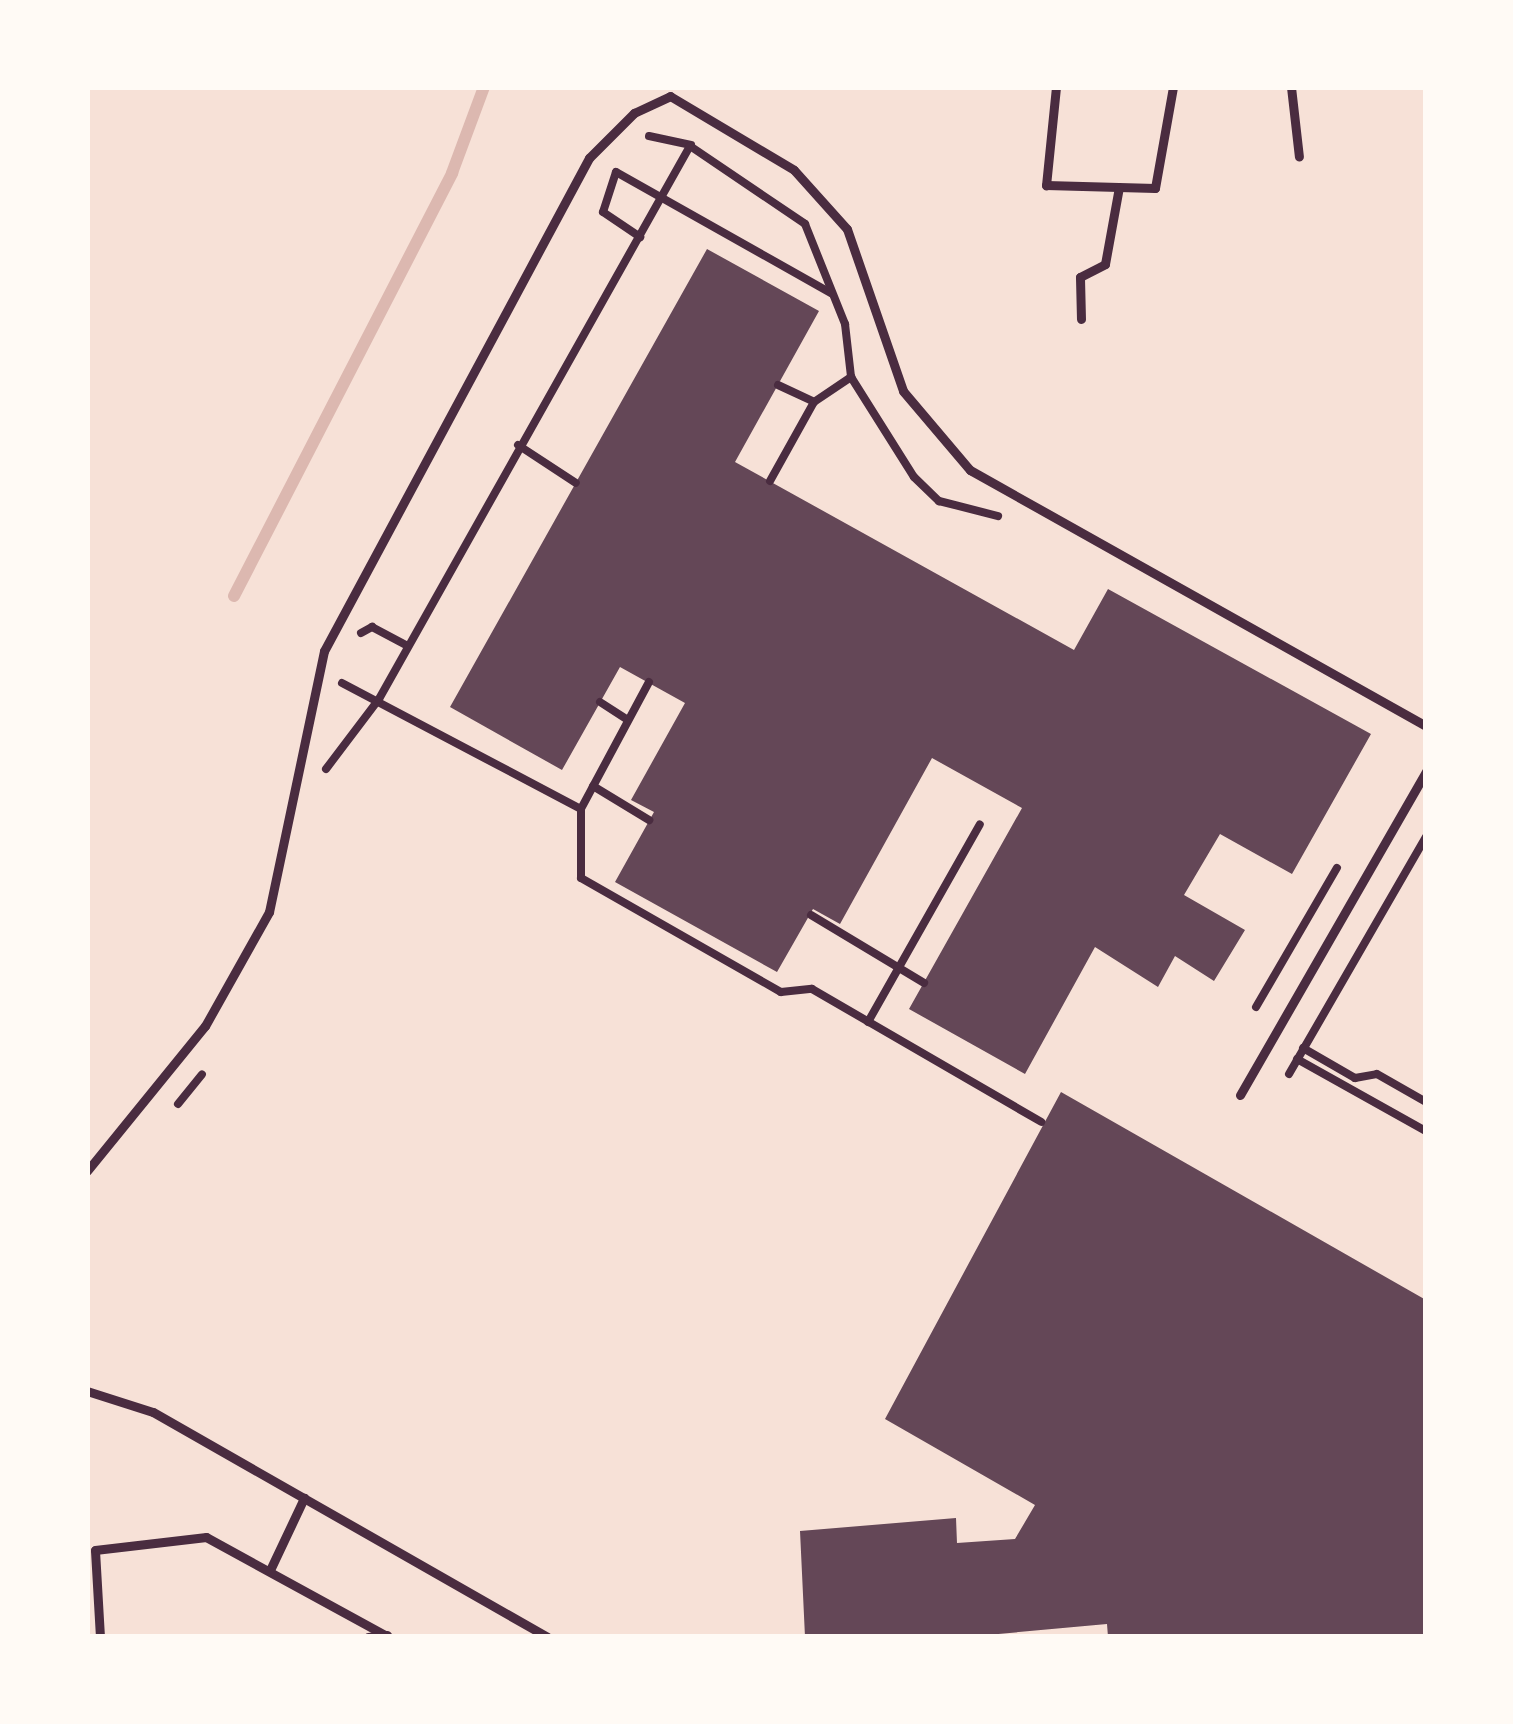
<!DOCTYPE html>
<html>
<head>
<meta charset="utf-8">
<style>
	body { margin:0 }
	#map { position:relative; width:1513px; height:1724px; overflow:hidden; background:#f7e1d7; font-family:"Asap Condensed",sans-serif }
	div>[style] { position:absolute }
	.stream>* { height:12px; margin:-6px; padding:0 6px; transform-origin:6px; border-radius:6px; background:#dcb8b0 }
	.building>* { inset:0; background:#644757 }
	.path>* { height:8px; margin:-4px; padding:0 4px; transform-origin:4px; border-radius:4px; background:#4a2c40 }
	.service>* { height:9px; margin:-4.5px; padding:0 4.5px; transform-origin:4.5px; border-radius:4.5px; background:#4a2c40 }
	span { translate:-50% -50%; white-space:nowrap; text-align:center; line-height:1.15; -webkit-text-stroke:9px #fffaf5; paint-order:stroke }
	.frame { position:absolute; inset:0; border:90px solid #fffaf5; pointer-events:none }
</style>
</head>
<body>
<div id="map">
	<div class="stream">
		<div style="left:234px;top:596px;width:476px;rotate:-62.7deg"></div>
		<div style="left:452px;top:173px;width:92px;rotate:-69.6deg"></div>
	</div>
	<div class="building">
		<div style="clip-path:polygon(707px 249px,819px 311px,735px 462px,1074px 650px,1108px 589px,1371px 734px,1292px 874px,1220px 834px,1184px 895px,1245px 930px,1214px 981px,1175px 956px,1158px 987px,1095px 947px,1025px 1074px,909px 1009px,1022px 808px,932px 758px,840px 924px,813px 909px,777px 972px,615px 882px,654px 812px,631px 800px,685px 703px,620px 667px,562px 770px,450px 707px)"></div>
		<div style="clip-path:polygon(1061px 1092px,1426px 1300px,1426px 1637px,1108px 1637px,1107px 1624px,965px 1637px,805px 1637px,800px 1531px,956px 1518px,957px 1543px,1015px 1539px,1035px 1505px,885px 1419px)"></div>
	</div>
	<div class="path">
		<div style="left:649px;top:136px;width:43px;rotate:12.1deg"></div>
		<div style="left:616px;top:172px;width:247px;rotate:29.4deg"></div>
		<div style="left:616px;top:172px;width:42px;rotate:108deg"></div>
		<div style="left:603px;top:212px;width:45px;rotate:34deg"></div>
		<div style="left:778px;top:385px;width:40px;rotate:25deg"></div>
		<div style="left:518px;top:445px;width:69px;rotate:33.2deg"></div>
		<div style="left:770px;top:481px;width:90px;rotate:-60.9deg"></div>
		<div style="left:814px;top:402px;width:45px;rotate:-34deg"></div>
		<div style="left:361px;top:633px;width:13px;rotate:-29deg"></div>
		<div style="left:372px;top:627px;width:40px;rotate:28deg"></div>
		<div style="left:649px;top:682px;width:144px;rotate:118.2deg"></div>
		<div style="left:581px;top:809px;width:69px;rotate:90deg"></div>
		<div style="left:581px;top:878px;width:230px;rotate:29.7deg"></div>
		<div style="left:781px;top:992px;width:31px;rotate:-6deg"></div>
		<div style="left:812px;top:989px;width:265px;rotate:30.1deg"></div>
		<div style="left:342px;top:683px;width:270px;rotate:27.8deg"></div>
		<div style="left:600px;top:702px;width:33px;rotate:33deg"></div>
		<div style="left:326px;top:769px;width:88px;rotate:-52.9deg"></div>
		<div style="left:379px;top:699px;width:634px;rotate:-60.65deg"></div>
		<div style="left:690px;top:146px;width:139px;rotate:34.1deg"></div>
		<div style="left:805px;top:224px;width:108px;rotate:68.2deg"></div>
		<div style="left:845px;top:324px;width:53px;rotate:83.5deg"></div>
		<div style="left:851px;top:377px;width:118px;rotate:57.8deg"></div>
		<div style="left:914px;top:477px;width:35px;rotate:44deg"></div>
		<div style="left:939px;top:501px;width:61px;rotate:14.3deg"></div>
		<div style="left:593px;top:786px;width:66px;rotate:31.3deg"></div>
		<div style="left:811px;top:915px;width:132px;rotate:31deg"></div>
		<div style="left:1256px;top:1007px;width:161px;rotate:-59.8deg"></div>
		<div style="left:868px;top:1022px;width:227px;rotate:-60.5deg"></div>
		<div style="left:1303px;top:1048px;width:60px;rotate:30deg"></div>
		<div style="left:1355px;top:1078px;width:22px;rotate:-10deg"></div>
		<div style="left:1377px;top:1074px;width:56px;rotate:29.7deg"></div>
		<div style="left:1297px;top:1059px;width:148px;rotate:29.2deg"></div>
		<div style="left:1289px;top:1074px;width:274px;rotate:-60deg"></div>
		<div style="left:178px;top:1104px;width:38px;rotate:-51deg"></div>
	</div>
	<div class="service">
		<div style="left:1056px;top:87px;width:99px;rotate:95.8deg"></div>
		<div style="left:1046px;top:185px;width:109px;rotate:1.6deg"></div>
		<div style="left:1155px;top:188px;width:103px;rotate:-79.9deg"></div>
		<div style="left:1291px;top:87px;width:70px;rotate:83.5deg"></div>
		<div style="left:670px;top:96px;width:144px;rotate:30.8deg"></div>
		<div style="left:794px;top:170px;width:79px;rotate:48.1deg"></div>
		<div style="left:847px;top:229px;width:171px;rotate:70.9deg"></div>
		<div style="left:903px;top:391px;width:104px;rotate:49.7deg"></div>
		<div style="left:970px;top:470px;width:523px;rotate:29.31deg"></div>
		<div style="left:1081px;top:319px;width:42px;rotate:-91.4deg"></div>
		<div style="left:1080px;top:277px;width:28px;rotate:-27deg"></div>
		<div style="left:1105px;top:264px;width:78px;rotate:-79.7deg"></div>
		<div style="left:1240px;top:1095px;width:374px;rotate:-60.1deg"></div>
		<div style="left:87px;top:1171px;width:187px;rotate:-50.9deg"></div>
		<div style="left:205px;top:1026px;width:131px;rotate:-60.7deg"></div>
		<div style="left:269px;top:912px;width:267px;rotate:-78.1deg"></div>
		<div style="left:324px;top:651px;width:560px;rotate:-61.74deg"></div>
		<div style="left:589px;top:158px;width:64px;rotate:-45deg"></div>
		<div style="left:634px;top:113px;width:40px;rotate:-25deg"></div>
		<div style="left:87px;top:1391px;width:69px;rotate:17.7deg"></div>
		<div style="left:153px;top:1412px;width:454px;rotate:29.7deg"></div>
		<div style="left:270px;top:1570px;width:80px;rotate:-64.7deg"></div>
		<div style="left:100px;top:1637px;width:87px;rotate:-93.3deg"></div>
		<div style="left:95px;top:1550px;width:112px;rotate:-6.7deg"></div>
		<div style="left:206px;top:1537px;width:209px;rotate:28.7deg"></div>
		<div style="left:368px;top:1637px;width:19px;rotate:-6deg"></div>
	</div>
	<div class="frame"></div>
</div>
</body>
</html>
